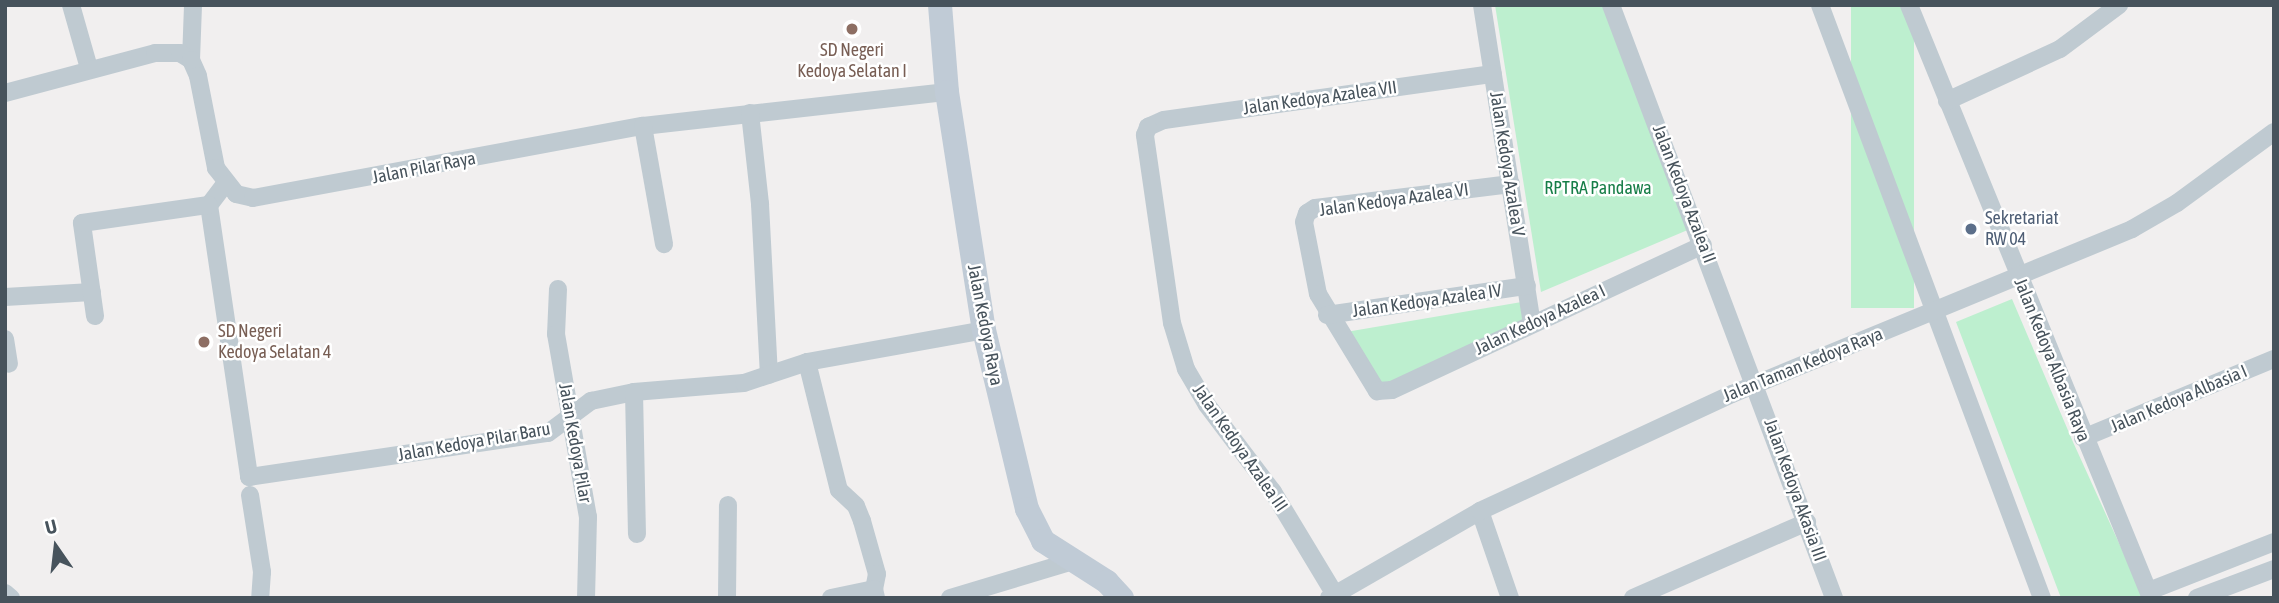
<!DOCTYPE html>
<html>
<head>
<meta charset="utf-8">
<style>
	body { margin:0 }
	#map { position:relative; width:2279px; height:603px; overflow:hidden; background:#f1efef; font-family:"Asap Condensed",sans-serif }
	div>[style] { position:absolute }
	.green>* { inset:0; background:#bdefcf; transform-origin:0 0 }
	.street>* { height:18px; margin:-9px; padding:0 9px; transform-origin:9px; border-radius:9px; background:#bfcad1 }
	.secondary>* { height:24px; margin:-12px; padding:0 12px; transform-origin:12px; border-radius:12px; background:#c0cbd6 }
	.dots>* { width:19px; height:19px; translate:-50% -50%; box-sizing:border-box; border:4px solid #fff; border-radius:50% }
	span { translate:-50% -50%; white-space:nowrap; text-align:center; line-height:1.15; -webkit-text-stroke:5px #fff; paint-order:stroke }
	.education-label { font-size:18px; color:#785e54 }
	.left { translate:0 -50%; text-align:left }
	.street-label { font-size:18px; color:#47535c }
	.park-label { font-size:18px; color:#177e48 }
	.service-label { font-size:18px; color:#4e5e75 }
	.frame { position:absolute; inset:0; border:7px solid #47535c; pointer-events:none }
	.north { position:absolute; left:21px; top:512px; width:70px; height:70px; -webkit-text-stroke:5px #fff; paint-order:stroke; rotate:346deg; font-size:19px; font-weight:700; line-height:28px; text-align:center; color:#47535c }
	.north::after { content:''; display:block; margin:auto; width:24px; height:32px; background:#47535c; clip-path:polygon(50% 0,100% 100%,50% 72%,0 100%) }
</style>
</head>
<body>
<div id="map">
	<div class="green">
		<div style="clip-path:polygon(1495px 5px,1609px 5px,1690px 229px,1541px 292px)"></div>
		<div style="left:1851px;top:5px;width:63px;height:303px"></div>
		<div style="clip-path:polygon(2012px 299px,2073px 442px,2144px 598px,2061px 598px,1956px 322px)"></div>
		<div style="clip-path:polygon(1528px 301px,1529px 320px,1389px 398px,1346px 332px)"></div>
	</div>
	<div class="street">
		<div style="left:71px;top:5px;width:66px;rotate:74.1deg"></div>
		<div style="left:1482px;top:5px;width:322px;rotate:81.1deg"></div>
		<div style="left:1611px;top:5px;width:634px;rotate:69.39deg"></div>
		<div style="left:1820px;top:5px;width:633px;rotate:69.48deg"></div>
		<div style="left:1909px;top:5px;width:640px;rotate:67.8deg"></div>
		<div style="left:191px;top:60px;width:55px;rotate:-87.9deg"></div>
		<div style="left:5px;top:93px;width:155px;rotate:-14.9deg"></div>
		<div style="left:155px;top:53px;width:25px"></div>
		<div style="left:180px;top:53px;width:13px;rotate:32deg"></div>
		<div style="left:191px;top:60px;width:17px;rotate:66deg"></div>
		<div style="left:198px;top:76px;width:94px;rotate:78.9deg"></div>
		<div style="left:216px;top:168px;width:33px;rotate:52deg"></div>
		<div style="left:236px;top:194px;width:17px;rotate:13deg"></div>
		<div style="left:253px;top:198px;width:397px;rotate:-10.5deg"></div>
		<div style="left:643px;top:126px;width:306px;rotate:-6.4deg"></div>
		<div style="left:1947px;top:101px;width:124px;rotate:-24.7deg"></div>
		<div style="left:2060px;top:49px;width:74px;rotate:-36.7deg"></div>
		<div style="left:750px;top:113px;width:92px;rotate:83.7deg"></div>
		<div style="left:760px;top:204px;width:171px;rotate:87deg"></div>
		<div style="left:643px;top:126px;width:120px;rotate:79.9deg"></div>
		<div style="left:225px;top:184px;width:26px;rotate:127deg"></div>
		<div style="left:209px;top:205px;width:275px;rotate:81.6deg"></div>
		<div style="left:249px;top:477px;width:302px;rotate:-8.4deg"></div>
		<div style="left:548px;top:433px;width:54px;rotate:-36.7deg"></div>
		<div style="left:591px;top:401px;width:44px;rotate:-11.8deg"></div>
		<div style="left:634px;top:392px;width:110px;rotate:-4.7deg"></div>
		<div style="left:744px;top:383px;width:66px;rotate:-18.4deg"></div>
		<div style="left:807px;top:362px;width:180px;rotate:-10.2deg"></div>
		<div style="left:1511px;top:184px;width:197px;rotate:173deg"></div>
		<div style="left:1315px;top:208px;width:9px;rotate:148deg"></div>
		<div style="left:1307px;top:213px;width:9px;rotate:108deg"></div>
		<div style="left:1304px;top:222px;width:73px;rotate:79deg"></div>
		<div style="left:1318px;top:294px;width:114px;rotate:58.7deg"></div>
		<div style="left:1377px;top:391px;width:15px;rotate:-4deg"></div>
		<div style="left:1392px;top:390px;width:343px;rotate:-25deg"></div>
		<div style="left:558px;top:289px;width:45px;rotate:92.5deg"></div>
		<div style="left:556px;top:334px;width:186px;rotate:80.1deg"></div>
		<div style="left:588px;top:517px;width:81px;rotate:91.4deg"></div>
		<div style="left:5px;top:297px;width:87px;rotate:-3.3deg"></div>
		<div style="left:1327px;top:315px;width:202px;rotate:-8.3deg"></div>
		<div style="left:95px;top:316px;width:94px;rotate:-98deg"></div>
		<div style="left:82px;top:223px;width:128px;rotate:-8.1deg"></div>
		<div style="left:5px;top:339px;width:25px;rotate:81deg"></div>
		<div style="left:807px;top:362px;width:132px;rotate:76deg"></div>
		<div style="left:839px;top:490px;width:23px;rotate:43deg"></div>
		<div style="left:856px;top:506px;width:16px;rotate:68deg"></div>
		<div style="left:862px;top:521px;width:55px;rotate:74.2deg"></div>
		<div style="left:877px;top:574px;width:15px;rotate:101deg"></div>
		<div style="left:634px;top:392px;width:142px;rotate:88.8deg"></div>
		<div style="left:2083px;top:438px;width:207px;rotate:-22.5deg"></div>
		<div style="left:250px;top:495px;width:78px;rotate:81.1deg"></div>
		<div style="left:262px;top:572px;width:26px;rotate:94deg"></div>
		<div style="left:1480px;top:511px;width:92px;rotate:71deg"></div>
		<div style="left:2149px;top:591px;width:134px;rotate:-21.4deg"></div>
		<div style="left:5px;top:593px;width:8px;rotate:40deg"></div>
		<div style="left:727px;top:598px;width:93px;rotate:-89.4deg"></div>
		<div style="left:831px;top:598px;width:44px;rotate:-11.8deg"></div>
		<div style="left:874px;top:589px;width:9px;rotate:77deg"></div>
		<div style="left:950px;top:598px;width:128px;rotate:-16.7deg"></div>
		<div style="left:1329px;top:598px;width:174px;rotate:-29.9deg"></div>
		<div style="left:1480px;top:511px;width:278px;rotate:-24.9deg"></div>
		<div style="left:1732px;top:394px;width:433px;rotate:-22.4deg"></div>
		<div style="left:2132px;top:229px;width:52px;rotate:-30deg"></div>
		<div style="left:2177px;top:203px;width:120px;rotate:-36.2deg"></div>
		<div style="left:1337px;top:598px;width:124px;rotate:-121.1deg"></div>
		<div style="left:1273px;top:492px;width:109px;rotate:-127.2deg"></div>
		<div style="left:1207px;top:405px;width:42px;rotate:-120.3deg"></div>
		<div style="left:1186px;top:369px;width:48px;rotate:-106.9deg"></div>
		<div style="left:1172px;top:323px;width:190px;rotate:-98.2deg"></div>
		<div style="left:1145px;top:135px;width:9px;rotate:-69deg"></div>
		<div style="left:1148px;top:127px;width:17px;rotate:-24deg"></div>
		<div style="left:1164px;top:120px;width:332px;rotate:-8deg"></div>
		<div style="left:1633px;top:598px;width:190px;rotate:-23.6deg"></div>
		<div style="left:2197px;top:598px;width:82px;rotate:-20.6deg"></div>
	</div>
	<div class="secondary">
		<div style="left:940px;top:5px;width:87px;rotate:85.4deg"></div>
		<div style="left:947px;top:92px;width:241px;rotate:81.2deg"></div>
		<div style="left:984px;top:330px;width:184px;rotate:76.5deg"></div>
		<div style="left:1027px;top:509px;width:36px;rotate:63deg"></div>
		<div style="left:1043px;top:541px;width:76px;rotate:32.6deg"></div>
		<div style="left:1107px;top:582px;width:22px;rotate:47deg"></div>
	</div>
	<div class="dots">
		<div style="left:852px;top:29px;background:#8d6e63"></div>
		<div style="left:1971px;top:229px;background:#5c6f8a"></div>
		<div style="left:204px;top:342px;background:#8d6e63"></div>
	</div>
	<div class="education-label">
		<span style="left:852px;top:61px">SD Negeri<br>Kedoya Selatan I</span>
		<span class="left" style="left:218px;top:342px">SD Negeri<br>Kedoya Selatan 4</span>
	</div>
	<div class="street-label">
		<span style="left:1320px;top:98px;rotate:-8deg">Jalan Kedoya Azalea VII</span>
		<span style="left:1507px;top:164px;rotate:81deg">Jalan Kedoya Azalea V</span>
		<span style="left:424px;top:168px;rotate:-11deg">Jalan Pilar Raya</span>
		<span style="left:1684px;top:194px;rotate:69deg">Jalan Kedoya Azalea II</span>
		<span style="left:1394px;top:200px;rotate:-8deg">Jalan Kedoya Azalea VI</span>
		<span style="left:1427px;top:301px;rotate:-8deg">Jalan Kedoya Azalea IV</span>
		<span style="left:1540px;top:320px;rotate:-25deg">Jalan Kedoya Azalea I</span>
		<span style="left:985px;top:325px;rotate:79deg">Jalan Kedoya Raya</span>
		<span style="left:2052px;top:360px;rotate:68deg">Jalan Kedoya Albasia Raya</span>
		<span style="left:1803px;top:365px;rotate:-22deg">Jalan Taman Kedoya Raya</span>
		<span style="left:2179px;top:399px;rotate:-23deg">Jalan Kedoya Albasia I</span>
		<span style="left:474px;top:442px;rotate:-10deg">Jalan Kedoya Pilar Baru</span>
		<span style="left:575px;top:443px;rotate:80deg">Jalan Kedoya Pilar</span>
		<span style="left:1240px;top:448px;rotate:55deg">Jalan Kedoya Azalea III</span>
		<span style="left:1795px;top:490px;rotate:70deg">Jalan Kedoya Akasia III</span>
	</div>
	<div class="park-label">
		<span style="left:1598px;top:188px">RPTRA Pandawa</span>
	</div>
	<div class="service-label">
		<span class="left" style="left:1985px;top:229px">Sekretariat<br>RW 04</span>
	</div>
	<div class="frame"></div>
	<div class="north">U</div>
</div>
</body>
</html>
